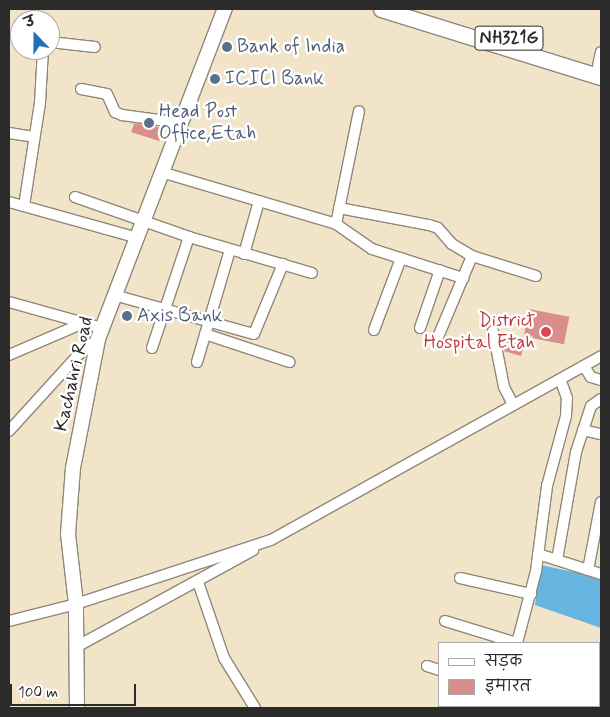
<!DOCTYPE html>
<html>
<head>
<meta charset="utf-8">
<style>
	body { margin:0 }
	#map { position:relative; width:610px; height:717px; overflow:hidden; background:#f2e4c8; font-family:Mynerve,"Playpen Sans Deva",sans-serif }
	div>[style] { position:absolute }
	.water>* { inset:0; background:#66b4e0 }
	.building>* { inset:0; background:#d88e8a; transform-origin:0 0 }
	.roads { filter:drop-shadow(1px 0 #8e887a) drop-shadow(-1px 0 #8e887a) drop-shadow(0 1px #8e887a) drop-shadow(0 -1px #8e887a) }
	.minor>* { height:10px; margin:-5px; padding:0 5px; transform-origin:5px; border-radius:5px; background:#fff }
	.major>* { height:14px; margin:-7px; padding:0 7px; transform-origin:7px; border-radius:7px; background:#fff }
	.highway>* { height:15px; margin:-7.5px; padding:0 7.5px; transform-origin:7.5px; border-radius:7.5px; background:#fff }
	.dots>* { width:14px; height:14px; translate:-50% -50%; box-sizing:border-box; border:2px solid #fff; border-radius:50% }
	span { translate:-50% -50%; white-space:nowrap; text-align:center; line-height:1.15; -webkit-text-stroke:5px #fff; paint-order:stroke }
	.shield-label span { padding:1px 4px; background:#fff; border:1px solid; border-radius:4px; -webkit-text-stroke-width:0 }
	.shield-label { font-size:18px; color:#2b2b2b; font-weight:700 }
	.service-label { font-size:19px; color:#4e5e75 }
	.left { translate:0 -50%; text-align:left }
	.health-label { font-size:19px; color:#be3a42 }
	.right { translate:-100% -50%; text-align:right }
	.street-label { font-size:19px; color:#2b2b2b }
	.frame { position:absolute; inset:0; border:10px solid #2b2b2b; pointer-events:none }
	.legend { position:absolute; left:438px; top:642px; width:162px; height:65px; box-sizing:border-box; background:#fff; border:1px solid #aaa; margin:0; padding:6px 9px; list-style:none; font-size:15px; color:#2b2b2b }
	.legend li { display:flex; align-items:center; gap:10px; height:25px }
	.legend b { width:25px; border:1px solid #aaa }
	.north { position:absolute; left:10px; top:10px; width:50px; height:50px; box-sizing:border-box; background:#fff; border:1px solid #aaa; border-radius:50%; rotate:338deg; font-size:14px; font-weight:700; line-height:20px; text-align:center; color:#2b2b2b }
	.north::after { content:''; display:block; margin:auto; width:18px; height:22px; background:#1f6fb2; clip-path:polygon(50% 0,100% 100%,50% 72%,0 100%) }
	.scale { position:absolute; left:10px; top:684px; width:126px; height:22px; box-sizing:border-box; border:2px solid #2b2b2b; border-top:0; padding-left:6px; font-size:15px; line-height:18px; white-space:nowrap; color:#2b2b2b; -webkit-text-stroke:4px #fff; paint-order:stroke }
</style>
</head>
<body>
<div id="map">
	<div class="water">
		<div style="clip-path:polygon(541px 565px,601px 578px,601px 628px,535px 605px)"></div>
	</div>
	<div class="building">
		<div style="clip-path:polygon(131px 123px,165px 128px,159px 141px,131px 132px,134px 124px)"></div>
		<div style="left:529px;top:309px;width:41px;height:28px;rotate:11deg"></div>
		<div style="clip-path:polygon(505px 340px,524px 346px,521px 356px,504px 351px)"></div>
	</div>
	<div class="roads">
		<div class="minor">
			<div style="left:50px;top:42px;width:45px;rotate:6.3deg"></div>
			<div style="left:598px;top:66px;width:14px;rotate:-78deg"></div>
			<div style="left:81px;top:89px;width:26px;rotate:11deg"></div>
			<div style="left:107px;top:94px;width:20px;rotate:66deg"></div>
			<div style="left:115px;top:112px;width:8px;rotate:23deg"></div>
			<div style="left:122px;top:115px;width:60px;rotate:7.7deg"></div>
			<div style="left:9px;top:133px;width:25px;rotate:9deg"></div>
			<div style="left:161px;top:172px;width:183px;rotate:16.5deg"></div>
			<div style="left:336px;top:224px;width:44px;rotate:34.8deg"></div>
			<div style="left:372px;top:249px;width:96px;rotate:17.7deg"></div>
			<div style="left:75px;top:197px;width:121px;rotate:19.3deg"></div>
			<div style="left:189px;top:237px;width:128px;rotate:16.3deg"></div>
			<div style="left:9px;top:202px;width:134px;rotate:15.6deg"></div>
			<div style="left:24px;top:206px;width:104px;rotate:-81.2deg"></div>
			<div style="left:40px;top:103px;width:53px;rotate:-86.8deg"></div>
			<div style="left:339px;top:208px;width:92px;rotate:10.7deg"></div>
			<div style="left:429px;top:225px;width:9px;rotate:18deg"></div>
			<div style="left:438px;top:228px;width:21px;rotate:49deg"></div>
			<div style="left:452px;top:244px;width:23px;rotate:31deg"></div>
			<div style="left:472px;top:256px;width:67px;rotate:17.4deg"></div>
			<div style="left:336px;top:224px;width:115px;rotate:-78.5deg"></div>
			<div style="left:244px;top:254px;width:55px;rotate:-74.2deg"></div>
			<div style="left:114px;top:295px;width:145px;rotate:15.6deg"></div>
			<div style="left:254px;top:334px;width:76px;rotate:-67.5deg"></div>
			<div style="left:9px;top:302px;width:97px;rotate:15.6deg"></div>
			<div style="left:420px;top:328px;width:61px;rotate:-71deg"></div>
			<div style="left:374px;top:330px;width:77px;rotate:-69.4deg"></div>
			<div style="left:493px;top:331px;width:57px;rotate:78.9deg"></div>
			<div style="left:504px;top:387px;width:20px;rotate:63deg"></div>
			<div style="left:205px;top:334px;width:89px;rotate:18.4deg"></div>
			<div style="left:438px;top:337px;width:88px;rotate:-67.2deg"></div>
			<div style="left:152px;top:348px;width:117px;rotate:-71.6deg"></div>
			<div style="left:9px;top:355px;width:78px;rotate:-23.3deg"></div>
			<div style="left:197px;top:362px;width:117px;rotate:-73.6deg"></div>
			<div style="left:584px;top:366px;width:13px;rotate:58deg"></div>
			<div style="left:591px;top:377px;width:10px;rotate:17deg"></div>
			<div style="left:583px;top:430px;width:18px;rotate:13deg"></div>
			<div style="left:9px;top:431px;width:104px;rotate:-47.7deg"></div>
			<div style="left:79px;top:354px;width:24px;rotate:-38deg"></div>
			<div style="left:538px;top:554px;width:66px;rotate:17.6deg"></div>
			<div style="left:557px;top:560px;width:110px;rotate:-80deg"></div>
			<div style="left:576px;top:452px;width:48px;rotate:-71.9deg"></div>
			<div style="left:591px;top:406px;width:12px;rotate:-35deg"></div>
			<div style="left:588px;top:570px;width:69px;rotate:-79.2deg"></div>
			<div style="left:460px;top:578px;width:73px;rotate:12.7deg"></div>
			<div style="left:198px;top:582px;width:80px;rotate:71.1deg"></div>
			<div style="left:224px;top:658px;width:59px;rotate:58.2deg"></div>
			<div style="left:9px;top:621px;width:69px;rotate:-14.2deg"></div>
			<div style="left:76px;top:604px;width:205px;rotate:-18.2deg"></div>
			<div style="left:271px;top:540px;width:378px;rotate:-29.1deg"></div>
			<div style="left:445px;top:621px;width:75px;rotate:17deg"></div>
			<div style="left:517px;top:643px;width:74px;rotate:-75.2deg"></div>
			<div style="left:536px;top:571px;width:86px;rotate:-82.6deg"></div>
			<div style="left:547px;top:486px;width:73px;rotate:-74.8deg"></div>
			<div style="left:566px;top:416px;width:18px;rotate:-87deg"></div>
			<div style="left:567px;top:398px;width:20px;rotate:-110deg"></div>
			<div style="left:76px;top:647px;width:202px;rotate:-28.7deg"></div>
			<div style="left:427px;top:666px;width:13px;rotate:18deg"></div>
			<div style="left:599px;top:670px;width:2px;rotate:27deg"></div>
			<div style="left:497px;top:708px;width:2px;rotate:-63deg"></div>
		</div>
		<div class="major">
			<div style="left:77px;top:708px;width:104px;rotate:-90.6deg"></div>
			<div style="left:76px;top:604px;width:70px;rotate:-96.5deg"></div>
			<div style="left:68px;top:534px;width:66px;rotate:-85.7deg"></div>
			<div style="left:73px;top:468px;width:131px;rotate:-79deg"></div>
			<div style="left:98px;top:339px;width:354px;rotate:-69deg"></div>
		</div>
		<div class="highway">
			<div style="left:381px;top:9px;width:230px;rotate:17.2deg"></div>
		</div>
	</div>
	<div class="dots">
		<div style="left:227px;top:47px;background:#5c6f8a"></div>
		<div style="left:215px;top:79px;background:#5c6f8a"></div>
		<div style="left:149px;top:123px;background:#5c6f8a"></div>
		<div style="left:127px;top:316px;background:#5c6f8a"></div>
		<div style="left:546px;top:332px;background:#e0444e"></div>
	</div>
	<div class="shield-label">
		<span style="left:509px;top:38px">NH321G</span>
	</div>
	<div class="service-label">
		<span class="left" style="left:237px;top:47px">Bank of India</span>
		<span class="left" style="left:225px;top:79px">ICICI Bank</span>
		<span class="left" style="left:159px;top:123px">Head Post<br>Office,Etah</span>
		<span class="left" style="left:137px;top:316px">Axis Bank</span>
	</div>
	<div class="health-label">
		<span class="right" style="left:535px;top:332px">District<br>Hospital Etah</span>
	</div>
	<div class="street-label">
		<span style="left:74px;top:374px;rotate:-77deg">Kachahri Road</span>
	</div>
	<div class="frame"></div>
	<ul class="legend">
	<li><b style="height:6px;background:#fff"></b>सड़क</li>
	<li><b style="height:14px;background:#d88e8a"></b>इमारत</li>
	</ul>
	<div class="north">उ</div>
	<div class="scale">100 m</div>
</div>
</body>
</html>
